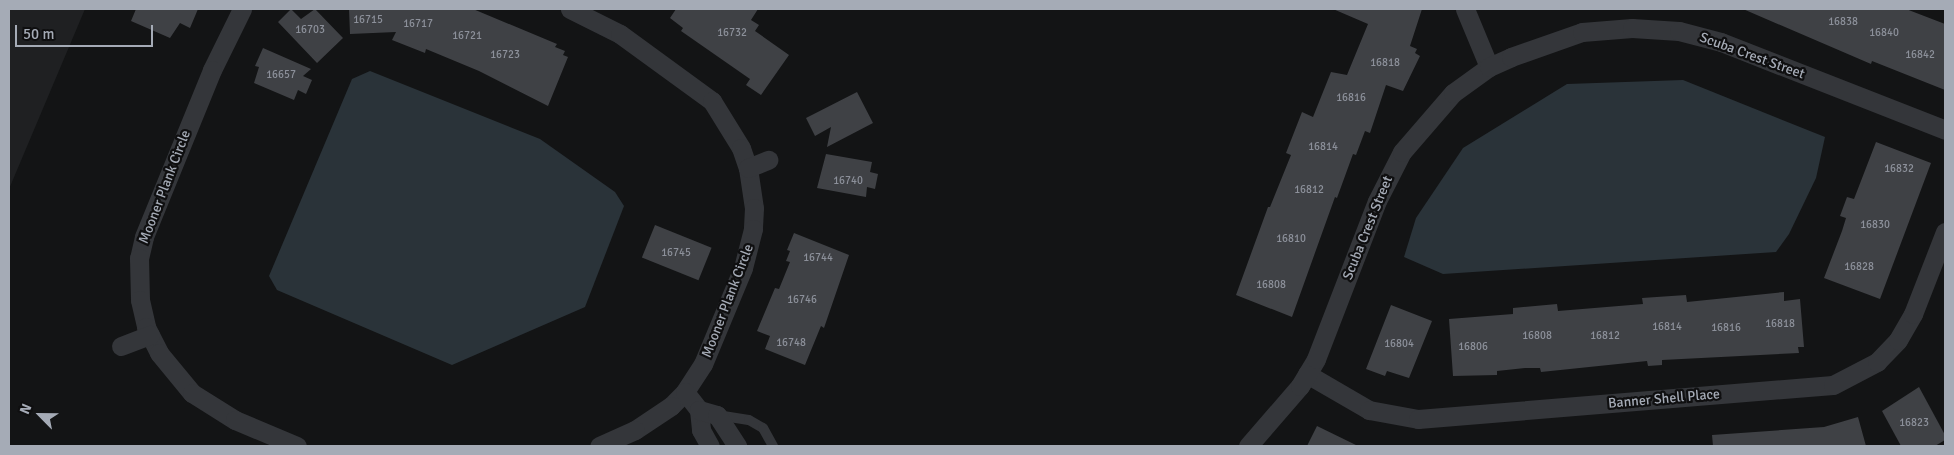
<!DOCTYPE html>
<html>
<head>
<meta charset="utf-8">
<style>
	body { margin:0 }
	#map { position:relative; width:1954px; height:455px; overflow:hidden; background:#131415; font-family:Signika,sans-serif }
	div>[style] { position:absolute }
	.built>* { inset:0; background:#1f2022 }
	.water>* { inset:0; background:#2a3339 }
	.building>* { inset:0; background:#3f4145; transform-origin:0 0 }
	.lane>* { height:10px; margin:-5px; padding:0 5px; transform-origin:5px; border-radius:5px; background:#34363a }
	.street>* { height:19px; margin:-9.5px; padding:0 9.5px; transform-origin:9.5px; border-radius:9.5px; background:#34363a }
	span { translate:-50% -50%; white-space:nowrap; text-align:center; line-height:1.15; -webkit-text-stroke:4.5px #0f0f10; paint-order:stroke }
	.number-label { font-size:11px; color:#8c909a }
	.number-label span { -webkit-text-stroke-width:0 }
	.street-label { font-size:14px; color:#a5abb6 }
	.frame { position:absolute; inset:0; border:10px solid #a5abb6; pointer-events:none }
	.north { position:absolute; left:15px; top:390px; width:50px; height:50px; -webkit-text-stroke:4px #0f0f10; paint-order:stroke; rotate:293deg; font-size:14px; font-weight:700; line-height:20px; text-align:center; color:#a5abb6 }
	.north::after { content:''; display:block; margin:auto; width:18px; height:22px; background:#a5abb6; clip-path:polygon(50% 0,100% 100%,50% 72%,0 100%) }
	.scale { position:absolute; left:15px; top:25px; width:138px; height:22px; box-sizing:border-box; border:2px solid #a5abb6; border-top:0; padding-left:6px; font-size:15px; line-height:18px; white-space:nowrap; color:#a5abb6; -webkit-text-stroke:4px #0f0f10; paint-order:stroke }
</style>
</head>
<body>
<div id="map">
	<div class="built">
		<div style="clip-path:polygon(9px 9px,85px 9px,9px 189px)"></div>
	</div>
	<div class="water">
		<div style="clip-path:polygon(370px 71px,540px 139px,615px 192px,624px 206px,585px 307px,452px 365px,277px 290px,269px 276px,352px 79px)"></div>
		<div style="clip-path:polygon(1683px 80px,1825px 137px,1816px 178px,1789px 234px,1776px 252px,1443px 274px,1404px 257px,1416px 218px,1463px 148px,1567px 84px)"></div>
	</div>
	<div class="building">
		<div style="clip-path:polygon(136px 9px,198px 9px,190px 28px,180px 23px,170px 38px,131px 21px)"></div>
		<div style="clip-path:polygon(291px 9px,301px 19px,315px 9px,343px 38px,317px 63px,278px 22px)"></div>
		<div style="clip-path:polygon(349px 9px,473px 9px,557px 44px,555px 47px,565px 51px,563px 55px,568px 57px,548px 106px,479px 71px,426px 49px,425px 53px,392px 40px,396px 32px,350px 34px)"></div>
		<div style="clip-path:polygon(676px 9px,758px 9px,751px 20px,759px 25px,755px 31px,789px 55px,761px 95px,746px 85px,750px 79px,681px 31px,683px 28px,670px 18px)"></div>
		<div style="clip-path:polygon(1333px 9px,1422px 9px,1410px 46px,1417px 49px,1415px 53px,1420px 56px,1403px 91px,1386px 85px,1370px 133px,1365px 131px,1356px 155px,1353px 154px,1337px 198px,1335px 197px,1292px 317px,1236px 295px,1268px 207px,1270px 207px,1291px 155px,1286px 153px,1302px 112px,1313px 117px,1331px 72px,1347px 75px,1368px 24px)"></div>
		<div style="clip-path:polygon(1743px 9px,1906px 9px,1945px 24px,1945px 90px,1872px 61px,1871px 64px)"></div>
		<div style="clip-path:polygon(263px 48px,311px 69px,303px 76px,312px 80px,306px 94px,298px 90px,294px 100px,254px 83px,259px 67px,255px 66px)"></div>
		<div style="clip-path:polygon(857px 92px,873px 123px,827px 147px,831px 127px,815px 136px,806px 118px)"></div>
		<div style="clip-path:polygon(1876px 142px,1931px 163px,1880px 299px,1824px 278px,1842px 231px,1846px 218px,1840px 216px,1847px 197px,1854px 199px)"></div>
		<div style="clip-path:polygon(826px 154px,872px 162px,870px 172px,878px 174px,875px 189px,867px 187px,866px 197px,817px 188px)"></div>
		<div style="left:655px;top:225px;width:61px;height:35px;rotate:22deg"></div>
		<div style="clip-path:polygon(794px 233px,849px 255px,824px 328px,821px 326px,805px 365px,765px 349px,770px 336px,757px 331px,775px 288px,779px 289px,790px 262px,786px 261px,790px 251px,787px 250px)"></div>
		<div style="clip-path:polygon(1784px 292px,1784px 301px,1800px 299px,1804px 347px,1798px 347px,1799px 353px,1662px 360px,1662px 365px,1648px 366px,1647px 361px,1541px 372px,1540px 368px,1525px 368px,1497px 371px,1497px 375px,1453px 376px,1449px 319px,1513px 314px,1513px 308px,1557px 304px,1558px 311px,1643px 304px,1642px 298px,1686px 295px,1687px 302px)"></div>
		<div style="clip-path:polygon(1391px 305px,1432px 321px,1409px 378px,1387px 371px,1385px 376px,1366px 369px)"></div>
		<div style="clip-path:polygon(1919px 387px,1945px 435px,1945px 440px,1935px 446px,1901px 446px,1882px 411px)"></div>
		<div style="clip-path:polygon(1858px 417px,1866px 446px,1713px 446px,1712px 435px,1824px 427px)"></div>
		<div style="clip-path:polygon(1317px 426px,1358px 446px,1307px 446px)"></div>
	</div>
	<div class="lane">
		<div style="left:717px;top:415px;width:32px;rotate:9deg"></div>
		<div style="left:749px;top:420px;width:16px;rotate:30deg"></div>
		<div style="left:763px;top:428px;width:21px;rotate:61deg"></div>
	</div>
	<div class="street">
		<div style="left:242px;top:9px;width:68px;rotate:116.2deg"></div>
		<div style="left:212px;top:70px;width:180px;rotate:112.2deg"></div>
		<div style="left:144px;top:237px;width:22px;rotate:103deg"></div>
		<div style="left:139px;top:258px;width:42px;rotate:88.6deg"></div>
		<div style="left:140px;top:300px;width:28px;rotate:77deg"></div>
		<div style="left:146px;top:327px;width:29px;rotate:63deg"></div>
		<div style="left:159px;top:353px;width:52px;rotate:50.5deg"></div>
		<div style="left:192px;top:393px;width:51px;rotate:32.1deg"></div>
		<div style="left:235px;top:420px;width:67px;rotate:22.8deg"></div>
		<div style="left:570px;top:9px;width:56px;rotate:26.6deg"></div>
		<div style="left:620px;top:34px;width:114px;rotate:36.1deg"></div>
		<div style="left:712px;top:101px;width:55px;rotate:58.3deg"></div>
		<div style="left:741px;top:148px;width:21px;rotate:71deg"></div>
		<div style="left:748px;top:168px;width:40px;rotate:81.5deg"></div>
		<div style="left:754px;top:208px;width:21px;rotate:93deg"></div>
		<div style="left:753px;top:229px;width:40px;rotate:104.4deg"></div>
		<div style="left:743px;top:268px;width:104px;rotate:112.6deg"></div>
		<div style="left:703px;top:364px;width:33px;rotate:123deg"></div>
		<div style="left:685px;top:392px;width:20px;rotate:135deg"></div>
		<div style="left:671px;top:406px;width:43px;rotate:146.3deg"></div>
		<div style="left:635px;top:430px;width:39px;rotate:156deg"></div>
		<div style="left:1465px;top:9px;width:63px;rotate:67.5deg"></div>
		<div style="left:748px;top:168px;width:22px;rotate:-22deg"></div>
		<div style="left:121px;top:346px;width:31px;rotate:-21deg"></div>
		<div style="left:1307px;top:374px;width:72px;rotate:30.1deg"></div>
		<div style="left:1369px;top:410px;width:50px;rotate:10.4deg"></div>
		<div style="left:1418px;top:419px;width:416px;rotate:-4.7deg"></div>
		<div style="left:1833px;top:385px;width:50px;rotate:-27.6deg"></div>
		<div style="left:1877px;top:362px;width:30px;rotate:-46deg"></div>
		<div style="left:1898px;top:340px;width:30px;rotate:-60deg"></div>
		<div style="left:1913px;top:314px;width:88px;rotate:-68.7deg"></div>
		<div style="left:685px;top:392px;width:23px;rotate:52deg"></div>
		<div style="left:699px;top:410px;width:20px;rotate:84deg"></div>
		<div style="left:701px;top:430px;width:18px;rotate:61deg"></div>
		<div style="left:699px;top:410px;width:19px;rotate:16deg"></div>
		<div style="left:717px;top:415px;width:37px;rotate:57deg"></div>
		<div style="left:1248px;top:446px;width:79px;rotate:-49.1deg"></div>
		<div style="left:1300px;top:386px;width:31px;rotate:-59deg"></div>
		<div style="left:1316px;top:359px;width:169px;rotate:-68.9deg"></div>
		<div style="left:1377px;top:201px;width:55px;rotate:-63deg"></div>
		<div style="left:1402px;top:152px;width:78px;rotate:-49.2deg"></div>
		<div style="left:1453px;top:93px;width:44px;rotate:-35.8deg"></div>
		<div style="left:1489px;top:67px;width:24px;rotate:-24deg"></div>
		<div style="left:1511px;top:57px;width:75px;rotate:-19.4deg"></div>
		<div style="left:1582px;top:32px;width:50px;rotate:-4.6deg"></div>
		<div style="left:1632px;top:28px;width:47px;rotate:3.7deg"></div>
		<div style="left:1679px;top:31px;width:43px;rotate:14.7deg"></div>
		<div style="left:1721px;top:42px;width:241px;rotate:21.4deg"></div>
	</div>
	<div class="number-label">
		<span style="left:368px;top:20px">16715</span>
		<span style="left:1843px;top:22px">16838</span>
		<span style="left:418px;top:24px">16717</span>
		<span style="left:310px;top:30px">16703</span>
		<span style="left:732px;top:33px">16732</span>
		<span style="left:1884px;top:33px">16840</span>
		<span style="left:467px;top:36px">16721</span>
		<span style="left:505px;top:55px">16723</span>
		<span style="left:1920px;top:55px">16842</span>
		<span style="left:1385px;top:63px">16818</span>
		<span style="left:281px;top:75px">16657</span>
		<span style="left:1351px;top:98px">16816</span>
		<span style="left:1323px;top:147px">16814</span>
		<span style="left:1899px;top:169px">16832</span>
		<span style="left:848px;top:181px">16740</span>
		<span style="left:1309px;top:190px">16812</span>
		<span style="left:1875px;top:225px">16830</span>
		<span style="left:1291px;top:239px">16810</span>
		<span style="left:676px;top:253px">16745</span>
		<span style="left:818px;top:258px">16744</span>
		<span style="left:1859px;top:267px">16828</span>
		<span style="left:1271px;top:285px">16808</span>
		<span style="left:802px;top:300px">16746</span>
		<span style="left:1780px;top:324px">16818</span>
		<span style="left:1667px;top:327px">16814</span>
		<span style="left:1726px;top:328px">16816</span>
		<span style="left:1537px;top:336px">16808</span>
		<span style="left:1605px;top:336px">16812</span>
		<span style="left:791px;top:343px">16748</span>
		<span style="left:1399px;top:344px">16804</span>
		<span style="left:1473px;top:347px">16806</span>
		<span style="left:1914px;top:423px">16823</span>
	</div>
	<div class="street-label">
		<span style="left:1752px;top:56px;rotate:20deg">Scuba Crest Street</span>
		<span style="left:165px;top:187px;rotate:-69deg">Mooner Plank Circle</span>
		<span style="left:1368px;top:228px;rotate:-68deg">Scuba Crest Street</span>
		<span style="left:728px;top:301px;rotate:-69deg">Mooner Plank Circle</span>
		<span style="left:1664px;top:399px;rotate:-5deg">Banner Shell Place</span>
	</div>
	<div class="frame"></div>
	<div class="north">N</div>
	<div class="scale">50 m</div>
</div>
</body>
</html>
